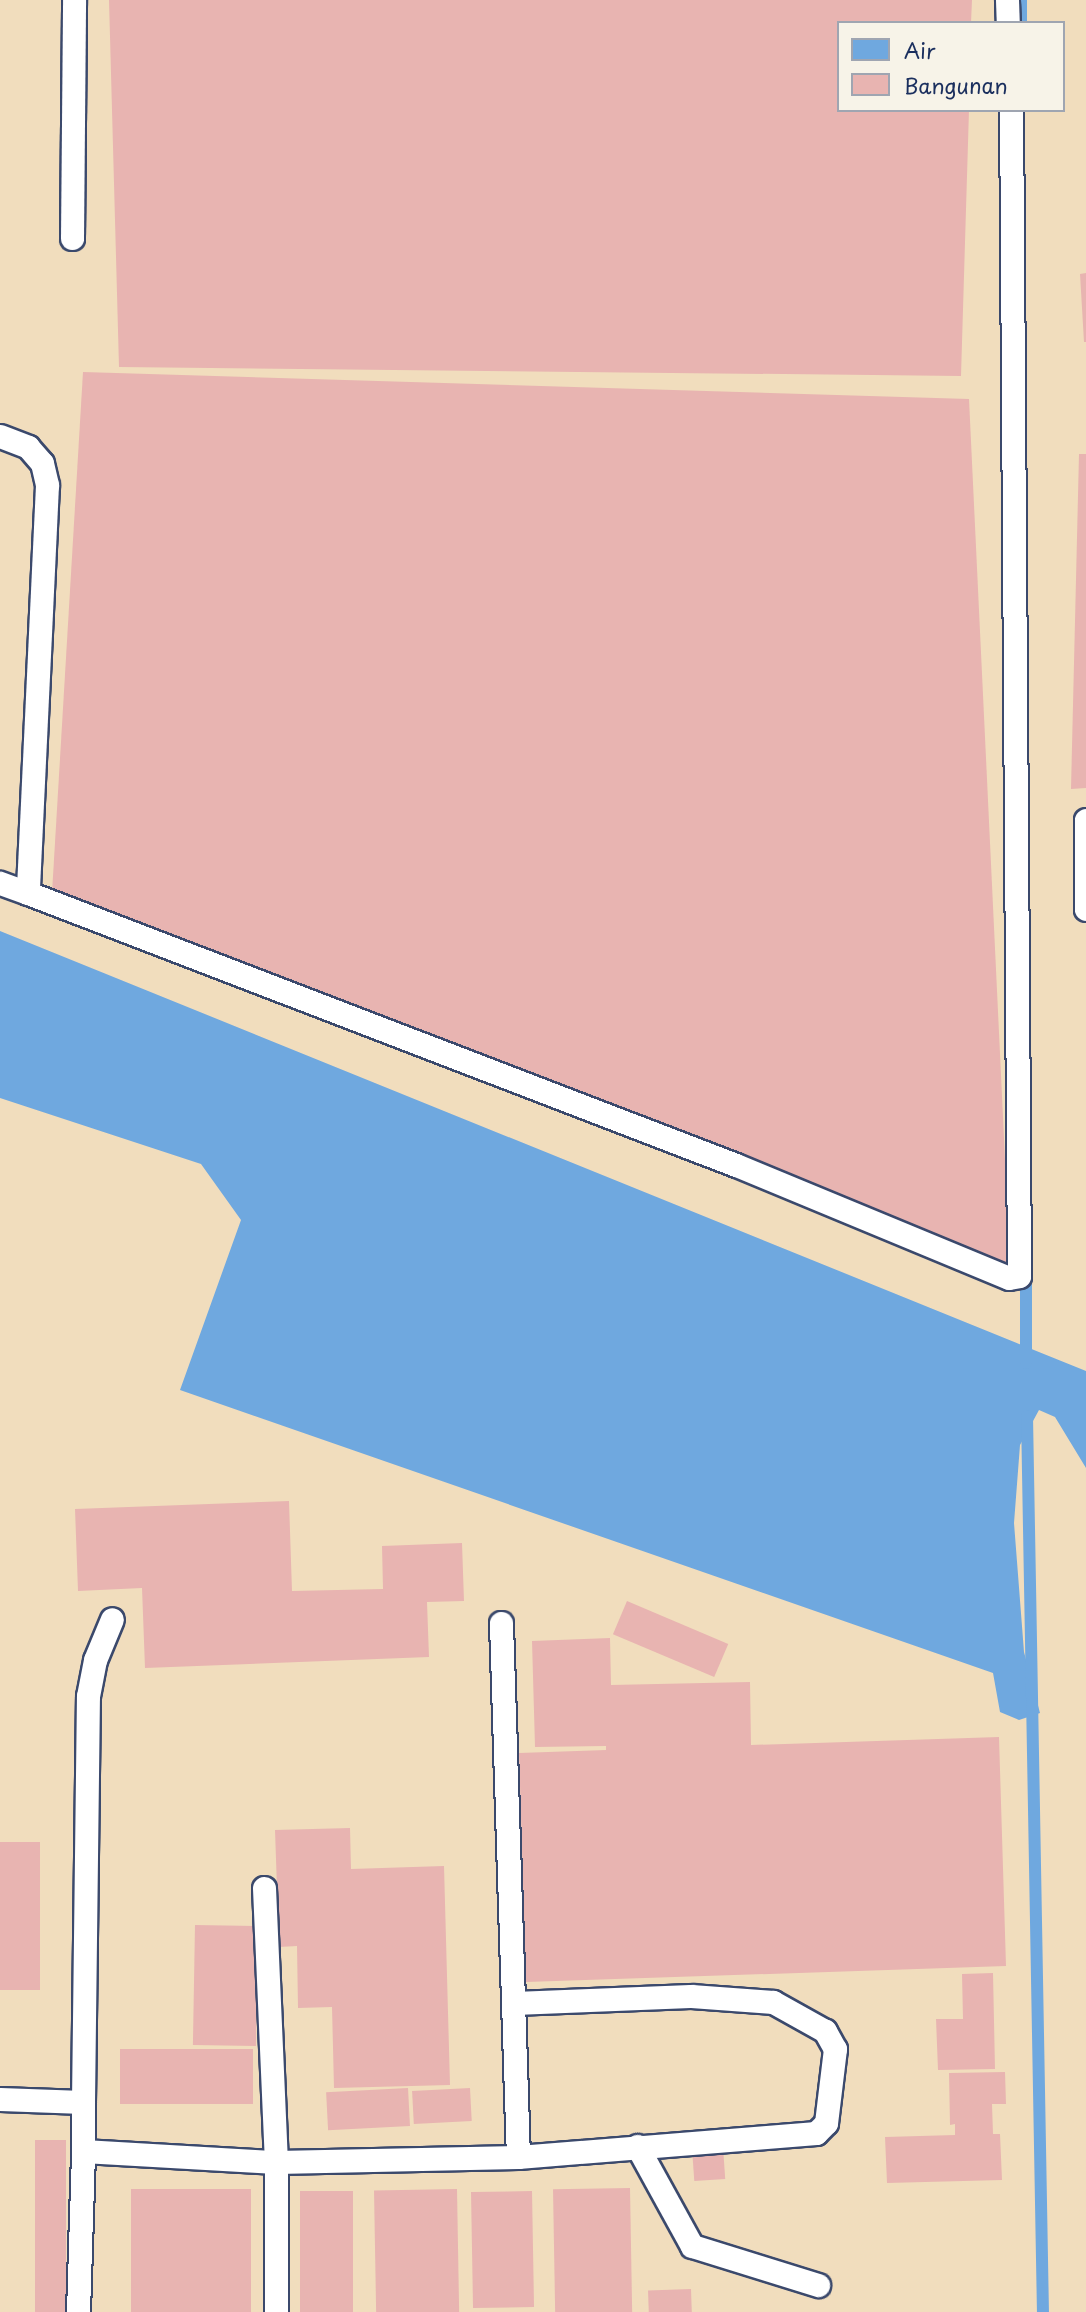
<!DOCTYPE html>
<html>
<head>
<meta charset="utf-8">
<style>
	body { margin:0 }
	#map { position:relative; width:1086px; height:2312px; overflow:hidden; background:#f1ddbd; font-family:"Playpen Sans",sans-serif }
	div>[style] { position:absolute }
	.water>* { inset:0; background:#6fa8df }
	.stream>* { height:12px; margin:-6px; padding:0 6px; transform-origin:6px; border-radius:6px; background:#6fa8df }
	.building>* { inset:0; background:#e8b4b1; transform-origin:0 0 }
	.roads { filter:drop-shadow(2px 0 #3b496c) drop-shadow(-2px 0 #3b496c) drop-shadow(0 2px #3b496c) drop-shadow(0 -2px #3b496c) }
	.lane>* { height:23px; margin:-11.5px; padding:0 11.5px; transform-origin:11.5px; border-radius:11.5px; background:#fff }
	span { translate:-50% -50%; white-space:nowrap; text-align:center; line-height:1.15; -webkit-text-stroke:6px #f7f3e8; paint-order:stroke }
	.legend { position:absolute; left:837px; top:21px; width:228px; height:91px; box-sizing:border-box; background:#f7f3e8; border:2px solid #9fa5b1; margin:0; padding:9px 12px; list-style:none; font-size:21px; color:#1b2f5e }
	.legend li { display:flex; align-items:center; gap:14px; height:35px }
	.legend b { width:35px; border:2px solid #9fa5b1 }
</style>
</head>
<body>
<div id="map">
	<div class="water">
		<div style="clip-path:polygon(0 931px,1086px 1371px,1086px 1468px,1055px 1417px,1039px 1410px,1020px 1445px,1014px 1523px,1024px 1652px,1040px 1713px,1019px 1720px,1000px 1712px,993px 1673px,180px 1390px,241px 1220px,201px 1164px,0 1098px)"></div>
	</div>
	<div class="stream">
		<div style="left:1021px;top:0;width:23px;rotate:90deg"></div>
		<div style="left:1026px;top:1269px;width:94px;rotate:90deg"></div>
		<div style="left:1027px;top:1416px;width:896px;rotate:88.98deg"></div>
	</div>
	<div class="building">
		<div style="clip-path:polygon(109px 0,972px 0,971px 23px,839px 23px,839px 110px,969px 110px,961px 376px,119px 367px)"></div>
		<div style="clip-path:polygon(1086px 273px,1086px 342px,1084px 342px,1080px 274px)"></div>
		<div style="clip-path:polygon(83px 372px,969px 399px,1010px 1265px,52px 893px)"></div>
		<div style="clip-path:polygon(1079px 454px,1086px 454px,1086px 788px,1071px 789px)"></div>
		<div style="clip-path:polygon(289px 1501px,292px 1591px,383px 1589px,382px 1546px,462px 1543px,464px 1601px,427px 1602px,429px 1657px,145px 1668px,142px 1588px,78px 1591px,75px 1509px)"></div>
		<div style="left:627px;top:1601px;width:110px;height:36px;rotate:23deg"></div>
		<div style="clip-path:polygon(610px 1638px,611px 1685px,750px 1682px,751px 1745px,999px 1737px,1006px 1966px,526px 1982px,519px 1753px,606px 1750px,606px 1746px,535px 1747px,532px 1641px)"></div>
		<div style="clip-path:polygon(350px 1828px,351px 1869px,444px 1866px,450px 2085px,334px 2088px,332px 2007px,298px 2008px,297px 1946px,279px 1947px,275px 1830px)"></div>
		<div style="left:0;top:1842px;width:40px;height:148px"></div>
		<div style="left:195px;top:1925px;width:63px;height:120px;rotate:1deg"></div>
		<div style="clip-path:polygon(993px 1973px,995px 2069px,938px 2070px,936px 2019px,963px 2019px,962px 1974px)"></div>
		<div style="left:120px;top:2049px;width:133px;height:55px"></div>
		<div style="clip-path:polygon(1005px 2072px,1006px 2104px,992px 2104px,993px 2134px,1000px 2134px,1002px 2180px,887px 2183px,885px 2137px,955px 2135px,955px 2124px,950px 2125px,949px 2073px)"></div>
		<div style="left:408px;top:2088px;width:38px;height:82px;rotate:87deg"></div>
		<div style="left:470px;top:2088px;width:33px;height:58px;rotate:87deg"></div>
		<div style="left:35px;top:2140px;width:31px;height:172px"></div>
		<div style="left:723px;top:2147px;width:32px;height:31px;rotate:86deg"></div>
		<div style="left:630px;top:2188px;width:124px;height:77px;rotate:89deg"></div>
		<div style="left:131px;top:2189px;width:120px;height:123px"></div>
		<div style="left:457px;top:2189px;width:123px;height:83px;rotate:89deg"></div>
		<div style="left:300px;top:2191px;width:53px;height:121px"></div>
		<div style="left:532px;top:2191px;width:116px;height:61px;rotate:89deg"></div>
		<div style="left:691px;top:2289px;width:23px;height:43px;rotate:88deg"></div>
	</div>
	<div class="roads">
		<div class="lane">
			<div style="left:1007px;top:0;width:23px;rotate:88deg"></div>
			<div style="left:72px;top:238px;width:238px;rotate:-89.5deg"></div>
			<div style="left:0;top:436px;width:30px;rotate:21deg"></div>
			<div style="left:28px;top:447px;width:21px;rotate:49deg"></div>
			<div style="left:42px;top:463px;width:23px;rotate:77deg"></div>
			<div style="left:47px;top:485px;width:408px;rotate:92.7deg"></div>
			<div style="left:28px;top:893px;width:30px;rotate:-160deg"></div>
			<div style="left:1086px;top:820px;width:89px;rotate:90deg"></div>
			<div style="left:28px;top:893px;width:758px;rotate:21.02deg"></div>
			<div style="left:736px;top:1165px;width:295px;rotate:22.5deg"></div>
			<div style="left:1009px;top:1278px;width:10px;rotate:-11deg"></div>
			<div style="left:1019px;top:1276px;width:1166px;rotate:-90.39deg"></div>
			<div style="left:501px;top:1623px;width:534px;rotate:88.18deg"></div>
			<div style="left:264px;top:1888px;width:274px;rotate:87.5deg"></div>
			<div style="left:276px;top:2162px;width:150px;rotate:90deg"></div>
			<div style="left:0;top:2099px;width:83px;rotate:2.1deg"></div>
			<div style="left:83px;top:2102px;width:49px;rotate:90deg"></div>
			<div style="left:83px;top:2151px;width:193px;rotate:3.3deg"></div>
			<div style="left:276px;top:2162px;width:242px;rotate:-1.2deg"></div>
			<div style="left:518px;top:2157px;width:299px;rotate:-4.6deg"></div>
			<div style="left:816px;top:2133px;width:14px;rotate:-45deg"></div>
			<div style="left:826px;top:2123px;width:75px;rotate:-83.1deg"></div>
			<div style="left:835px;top:2049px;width:21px;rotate:-119deg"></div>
			<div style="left:825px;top:2031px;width:60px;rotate:-150.9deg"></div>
			<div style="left:773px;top:2002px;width:82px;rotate:-175.8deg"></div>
			<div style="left:691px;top:1996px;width:178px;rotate:177.7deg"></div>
			<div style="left:83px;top:2102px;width:406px;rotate:-89.3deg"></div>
			<div style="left:88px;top:1696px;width:37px;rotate:-79deg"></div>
			<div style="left:95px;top:1660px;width:44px;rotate:-67.5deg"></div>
			<div style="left:637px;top:2146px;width:114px;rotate:61.2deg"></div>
			<div style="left:692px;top:2246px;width:132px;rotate:17.2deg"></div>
			<div style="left:78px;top:2312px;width:161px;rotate:-88.2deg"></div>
		</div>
	</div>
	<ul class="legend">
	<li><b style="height:19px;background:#6fa8df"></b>Air</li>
	<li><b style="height:19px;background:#e8b4b1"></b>Bangunan</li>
	</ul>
</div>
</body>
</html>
